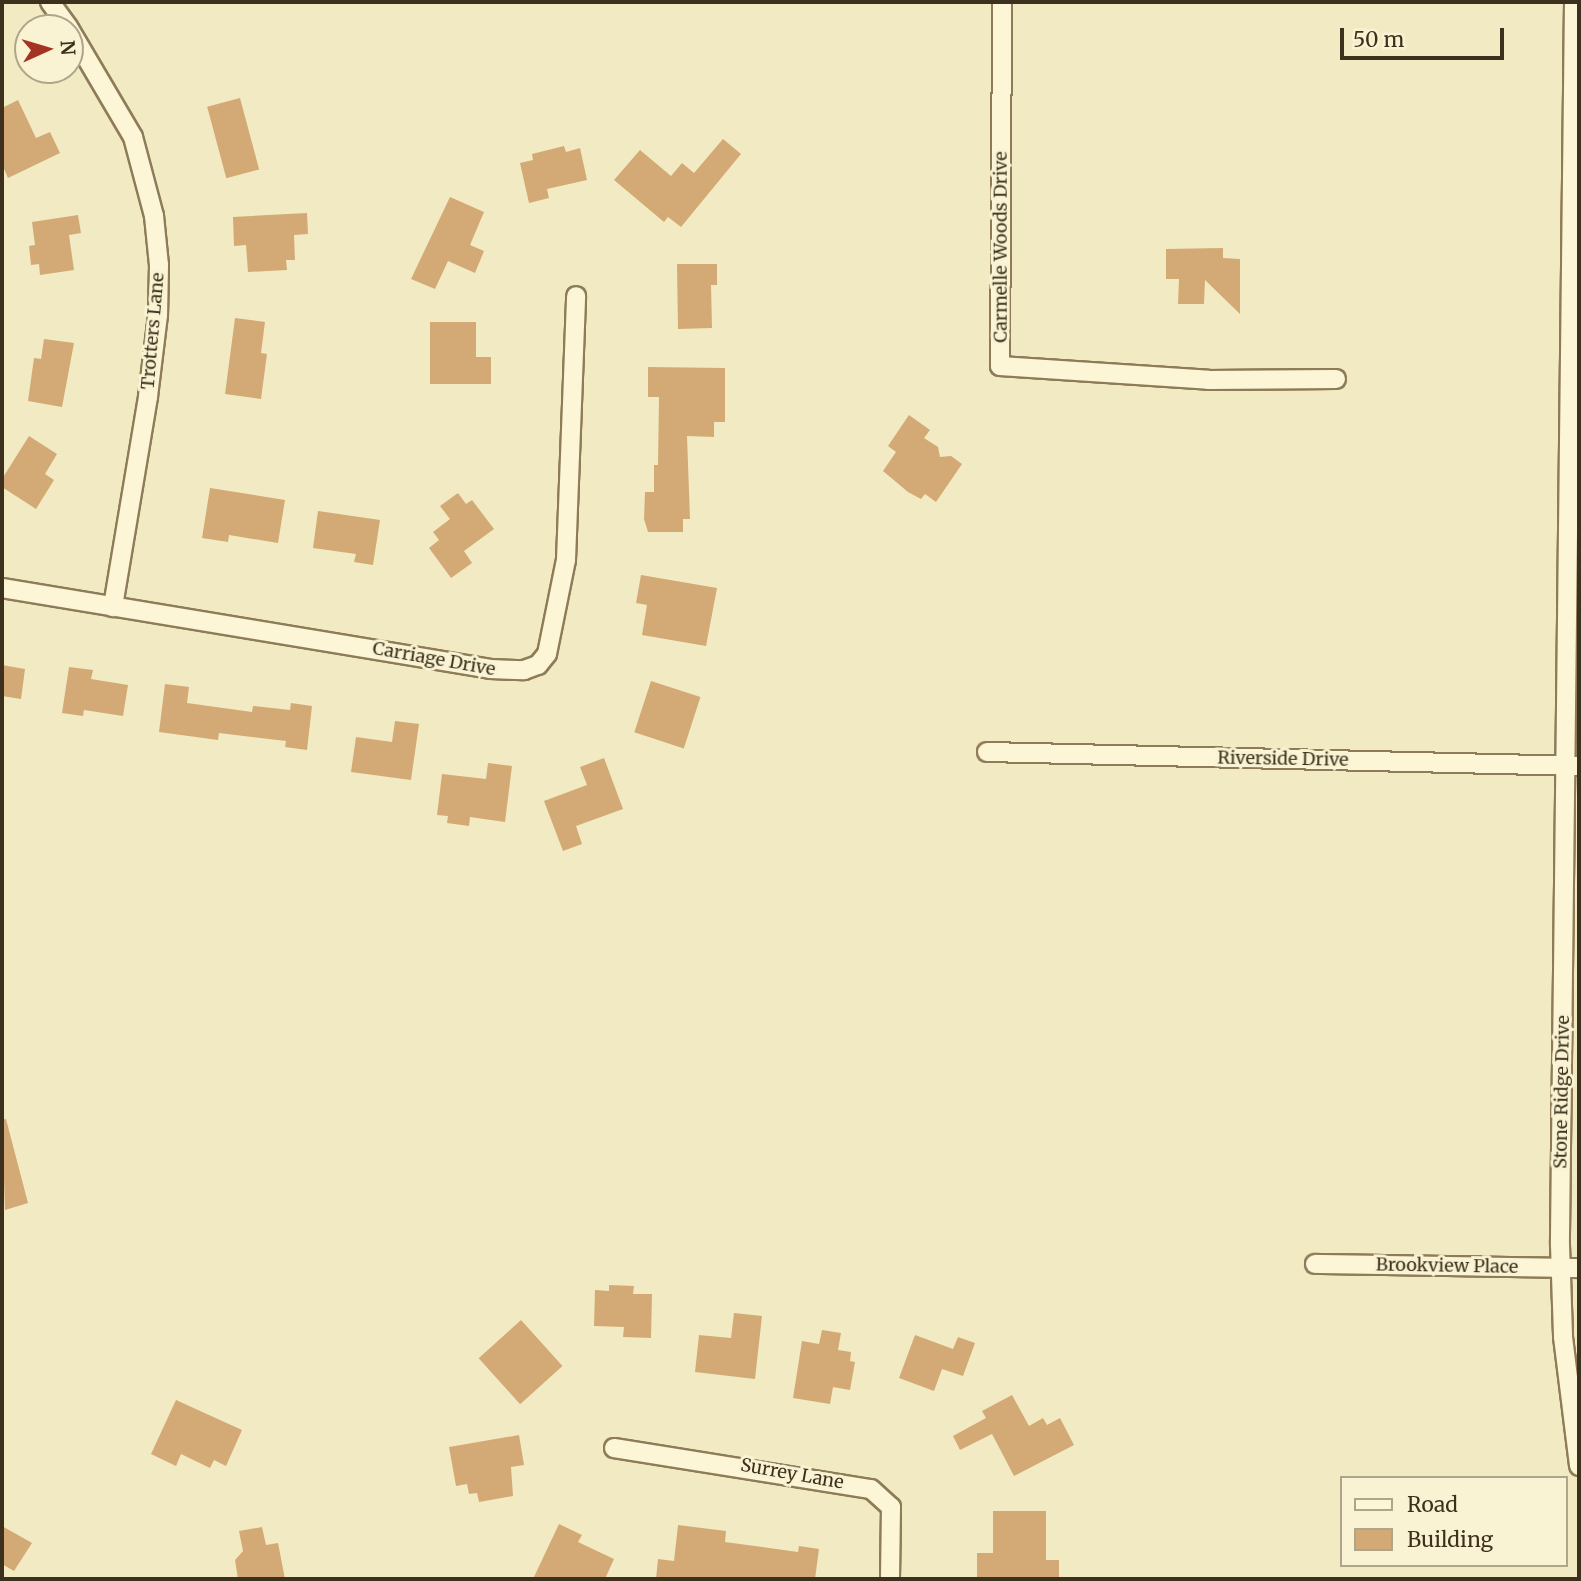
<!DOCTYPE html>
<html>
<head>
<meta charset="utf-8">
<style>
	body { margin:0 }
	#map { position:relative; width:1581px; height:1581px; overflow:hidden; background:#f2eac3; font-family:Merriweather,serif }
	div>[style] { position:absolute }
	.building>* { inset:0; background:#d3aa75; transform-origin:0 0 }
	.roads { filter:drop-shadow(2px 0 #8e7c58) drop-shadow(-2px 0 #8e7c58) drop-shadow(0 2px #8e7c58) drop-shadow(0 -2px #8e7c58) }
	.minor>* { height:18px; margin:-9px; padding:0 9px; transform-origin:9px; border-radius:9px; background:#fcf6d7 }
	span { translate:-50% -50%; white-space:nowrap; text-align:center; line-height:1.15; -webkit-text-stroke:6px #f9f3d3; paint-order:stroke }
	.street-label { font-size:18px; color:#3d311d }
	.frame { position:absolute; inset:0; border:4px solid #3d311d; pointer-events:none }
	.legend { position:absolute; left:1340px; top:1476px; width:228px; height:91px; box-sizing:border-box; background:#f9f3d3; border:2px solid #aea58a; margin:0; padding:9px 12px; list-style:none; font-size:21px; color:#3d311d }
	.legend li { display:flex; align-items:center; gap:14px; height:35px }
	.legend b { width:35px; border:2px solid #aea58a }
	.north { position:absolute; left:14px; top:14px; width:70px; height:70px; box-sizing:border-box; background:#f9f3d3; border:2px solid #aea58a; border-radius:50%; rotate:86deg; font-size:19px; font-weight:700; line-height:28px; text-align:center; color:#3d311d }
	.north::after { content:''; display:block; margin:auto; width:24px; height:32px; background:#a33322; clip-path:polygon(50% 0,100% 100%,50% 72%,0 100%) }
	.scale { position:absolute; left:1340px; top:28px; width:164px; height:32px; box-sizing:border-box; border:4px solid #3d311d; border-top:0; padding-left:9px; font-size:21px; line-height:24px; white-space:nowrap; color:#3d311d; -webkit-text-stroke:5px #f9f3d3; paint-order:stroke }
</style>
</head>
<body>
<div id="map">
	<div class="building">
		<div style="left:240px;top:98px;width:74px;height:34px;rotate:75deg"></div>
		<div style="clip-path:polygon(18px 100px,36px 138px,50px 132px,60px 153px,8px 178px,2px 164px,2px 108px)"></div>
		<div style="clip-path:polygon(723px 139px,741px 154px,681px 227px,668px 217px,664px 222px,614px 180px,640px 150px,671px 176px,682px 163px,694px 173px)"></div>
		<div style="clip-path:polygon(564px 146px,566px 152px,580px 148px,587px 180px,547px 189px,549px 198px,529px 203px,520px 163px,533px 160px,532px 154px)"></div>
		<div style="clip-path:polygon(450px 197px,484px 212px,470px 245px,484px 251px,475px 273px,448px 261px,435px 289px,411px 279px)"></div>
		<div style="clip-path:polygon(307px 213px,308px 234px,294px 235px,295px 260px,286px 260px,287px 270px,248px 272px,246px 245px,234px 246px,233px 217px)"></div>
		<div style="clip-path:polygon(78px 215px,81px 233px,69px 235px,74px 270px,40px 275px,39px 264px,31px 265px,29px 246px,35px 245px,32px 222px)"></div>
		<div style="clip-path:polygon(1223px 248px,1223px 258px,1240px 259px,1240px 314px,1205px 280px,1204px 304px,1178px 304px,1179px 279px,1166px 279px,1166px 249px)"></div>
		<div style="clip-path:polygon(677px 264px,717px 264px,717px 285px,711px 285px,712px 328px,678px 329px)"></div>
		<div style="clip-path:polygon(235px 318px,265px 322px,261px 353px,267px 354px,261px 399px,225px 394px)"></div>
		<div style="clip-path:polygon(430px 322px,476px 322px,476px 357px,491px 357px,491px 384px,430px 384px)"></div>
		<div style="clip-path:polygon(44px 339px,74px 343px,62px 407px,28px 401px,34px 358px,41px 359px)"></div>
		<div style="clip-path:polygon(648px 367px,725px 368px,725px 422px,714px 422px,714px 437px,687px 436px,690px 519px,683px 519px,683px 532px,648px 532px,644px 519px,645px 492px,654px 492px,654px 465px,658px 465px,659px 397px,648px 397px)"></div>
		<div style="clip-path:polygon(909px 415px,930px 430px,924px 438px,938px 447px,940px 457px,951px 456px,962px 464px,936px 502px,925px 494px,921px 499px,908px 492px,883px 471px,896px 452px,888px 446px)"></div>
		<div style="clip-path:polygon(29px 436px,57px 454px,45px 474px,54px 480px,36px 509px,2px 487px,2px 479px)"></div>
		<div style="clip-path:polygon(210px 488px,285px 500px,278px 543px,229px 535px,228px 542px,202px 538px)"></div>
		<div style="clip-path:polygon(458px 493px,466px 504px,472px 500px,494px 529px,464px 551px,472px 563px,451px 578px,429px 548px,439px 540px,433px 532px,450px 519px,440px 506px)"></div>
		<div style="clip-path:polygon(318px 511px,380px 520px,373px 565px,354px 562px,356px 554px,313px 548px)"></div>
		<div style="clip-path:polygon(641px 575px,717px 588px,706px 646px,642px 635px,647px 605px,636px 603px)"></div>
		<div style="clip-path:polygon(2px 665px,25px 669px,21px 699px,2px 696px)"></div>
		<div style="clip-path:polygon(69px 667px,93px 670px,91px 679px,128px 685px,123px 716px,84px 710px,83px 716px,62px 713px)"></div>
		<div style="left:651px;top:681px;width:52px;height:54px;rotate:18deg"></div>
		<div style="clip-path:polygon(165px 684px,189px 687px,187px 703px,252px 712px,253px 706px,290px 710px,291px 703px,312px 706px,307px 750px,285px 747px,286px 741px,219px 733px,218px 740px,159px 732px)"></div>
		<div style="clip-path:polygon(395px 721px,419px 724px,411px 780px,351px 772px,356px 737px,392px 742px)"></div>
		<div style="clip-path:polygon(604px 758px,623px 809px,576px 826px,582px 844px,563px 851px,544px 801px,587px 785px,580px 767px)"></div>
		<div style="clip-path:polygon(488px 763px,512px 766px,505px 822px,470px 817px,469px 826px,447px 823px,448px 816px,437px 815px,442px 774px,486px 779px)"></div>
		<div style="clip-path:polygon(6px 1119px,28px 1203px,5px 1210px,2px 1120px)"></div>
		<div style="clip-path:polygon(609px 1285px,634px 1286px,633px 1294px,652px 1294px,651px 1338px,623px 1337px,624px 1327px,594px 1326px,595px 1290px,609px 1291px)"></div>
		<div style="clip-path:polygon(734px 1313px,762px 1316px,755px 1379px,695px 1372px,699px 1335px,731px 1338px)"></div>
		<div style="left:521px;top:1320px;width:62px;height:57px;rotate:48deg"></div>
		<div style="clip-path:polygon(822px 1330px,841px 1333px,838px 1350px,851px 1352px,850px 1361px,855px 1362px,850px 1390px,833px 1387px,830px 1404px,793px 1398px,802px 1341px,819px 1344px)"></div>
		<div style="clip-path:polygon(915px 1335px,953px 1349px,958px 1337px,975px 1343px,963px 1376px,942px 1369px,934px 1391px,899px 1378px)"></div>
		<div style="clip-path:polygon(1012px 1395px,1029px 1426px,1043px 1418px,1047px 1425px,1060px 1418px,1074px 1445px,1014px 1476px,992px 1434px,960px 1450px,953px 1436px,986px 1418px,982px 1411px)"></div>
		<div style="clip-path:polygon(176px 1400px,242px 1430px,226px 1466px,214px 1460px,210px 1468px,181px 1454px,176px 1466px,151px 1454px)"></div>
		<div style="clip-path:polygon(519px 1435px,524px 1465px,511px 1467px,513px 1496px,479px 1502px,477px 1493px,469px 1494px,467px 1484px,456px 1486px,449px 1447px)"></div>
		<div style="clip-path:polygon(993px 1511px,1046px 1511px,1046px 1560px,1059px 1560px,1059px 1579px,977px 1579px,977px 1553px,993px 1553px)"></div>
		<div style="clip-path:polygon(559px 1524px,582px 1535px,578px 1542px,614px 1559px,605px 1579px,533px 1579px)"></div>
		<div style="clip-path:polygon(678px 1525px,726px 1531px,725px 1542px,798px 1552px,799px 1546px,819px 1549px,815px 1579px,656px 1579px,658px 1559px,674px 1561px)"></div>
		<div style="clip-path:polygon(2px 1526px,32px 1543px,14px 1571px,2px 1564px)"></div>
		<div style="clip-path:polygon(262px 1527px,266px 1545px,278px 1543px,285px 1579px,238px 1579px,235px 1560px,243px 1551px,239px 1531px)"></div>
	</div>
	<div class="roads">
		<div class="minor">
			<div style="left:50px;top:2px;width:32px;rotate:54deg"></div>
			<div style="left:1002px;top:2px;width:364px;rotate:90.3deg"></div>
			<div style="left:1000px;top:366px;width:209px;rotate:3.8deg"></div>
			<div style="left:1209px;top:380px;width:127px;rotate:-0.5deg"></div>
			<div style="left:1574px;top:2px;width:1243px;rotate:90.65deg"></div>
			<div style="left:1560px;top:1245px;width:92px;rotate:88.1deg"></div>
			<div style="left:1563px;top:1337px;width:130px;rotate:82.9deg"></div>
			<div style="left:70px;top:30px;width:124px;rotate:59.5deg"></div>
			<div style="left:133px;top:137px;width:82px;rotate:75.1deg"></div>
			<div style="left:154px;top:216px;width:49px;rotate:84.2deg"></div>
			<div style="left:159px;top:265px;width:50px;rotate:91.1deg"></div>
			<div style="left:158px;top:315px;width:83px;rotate:97deg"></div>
			<div style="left:148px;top:397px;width:213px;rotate:99.5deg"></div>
			<div style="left:2px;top:588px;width:495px;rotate:9.4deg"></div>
			<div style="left:490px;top:669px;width:34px;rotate:2deg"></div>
			<div style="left:524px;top:670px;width:15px;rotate:-20deg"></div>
			<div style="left:538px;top:665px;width:14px;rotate:-51deg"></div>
			<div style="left:547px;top:654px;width:96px;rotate:-78.6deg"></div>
			<div style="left:566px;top:560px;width:264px;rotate:-87.8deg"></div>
			<div style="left:987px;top:752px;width:592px;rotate:1.35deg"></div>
			<div style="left:1315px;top:1264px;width:264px;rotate:0.9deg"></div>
			<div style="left:614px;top:1448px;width:260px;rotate:9.1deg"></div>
			<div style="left:871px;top:1489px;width:27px;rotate:42deg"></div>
			<div style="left:891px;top:1507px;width:72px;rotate:90.8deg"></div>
		</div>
	</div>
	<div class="street-label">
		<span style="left:1001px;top:247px;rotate:-90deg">Carmelle Woods Drive</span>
		<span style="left:153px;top:331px;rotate:-85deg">Trotters Lane</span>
		<span style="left:434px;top:659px;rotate:10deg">Carriage Drive</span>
		<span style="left:1283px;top:759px;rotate:1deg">Riverside Drive</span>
		<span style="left:1562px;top:1092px;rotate:-89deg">Stone Ridge Drive</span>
		<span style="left:1447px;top:1266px;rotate:1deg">Brookview Place</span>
		<span style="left:792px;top:1474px;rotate:10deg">Surrey Lane</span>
	</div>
	<div class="frame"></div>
	<ul class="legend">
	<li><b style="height:9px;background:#fcf6d7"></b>Road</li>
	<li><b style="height:19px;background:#d3aa75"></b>Building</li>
	</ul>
	<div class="north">N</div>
	<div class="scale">50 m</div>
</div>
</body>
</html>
